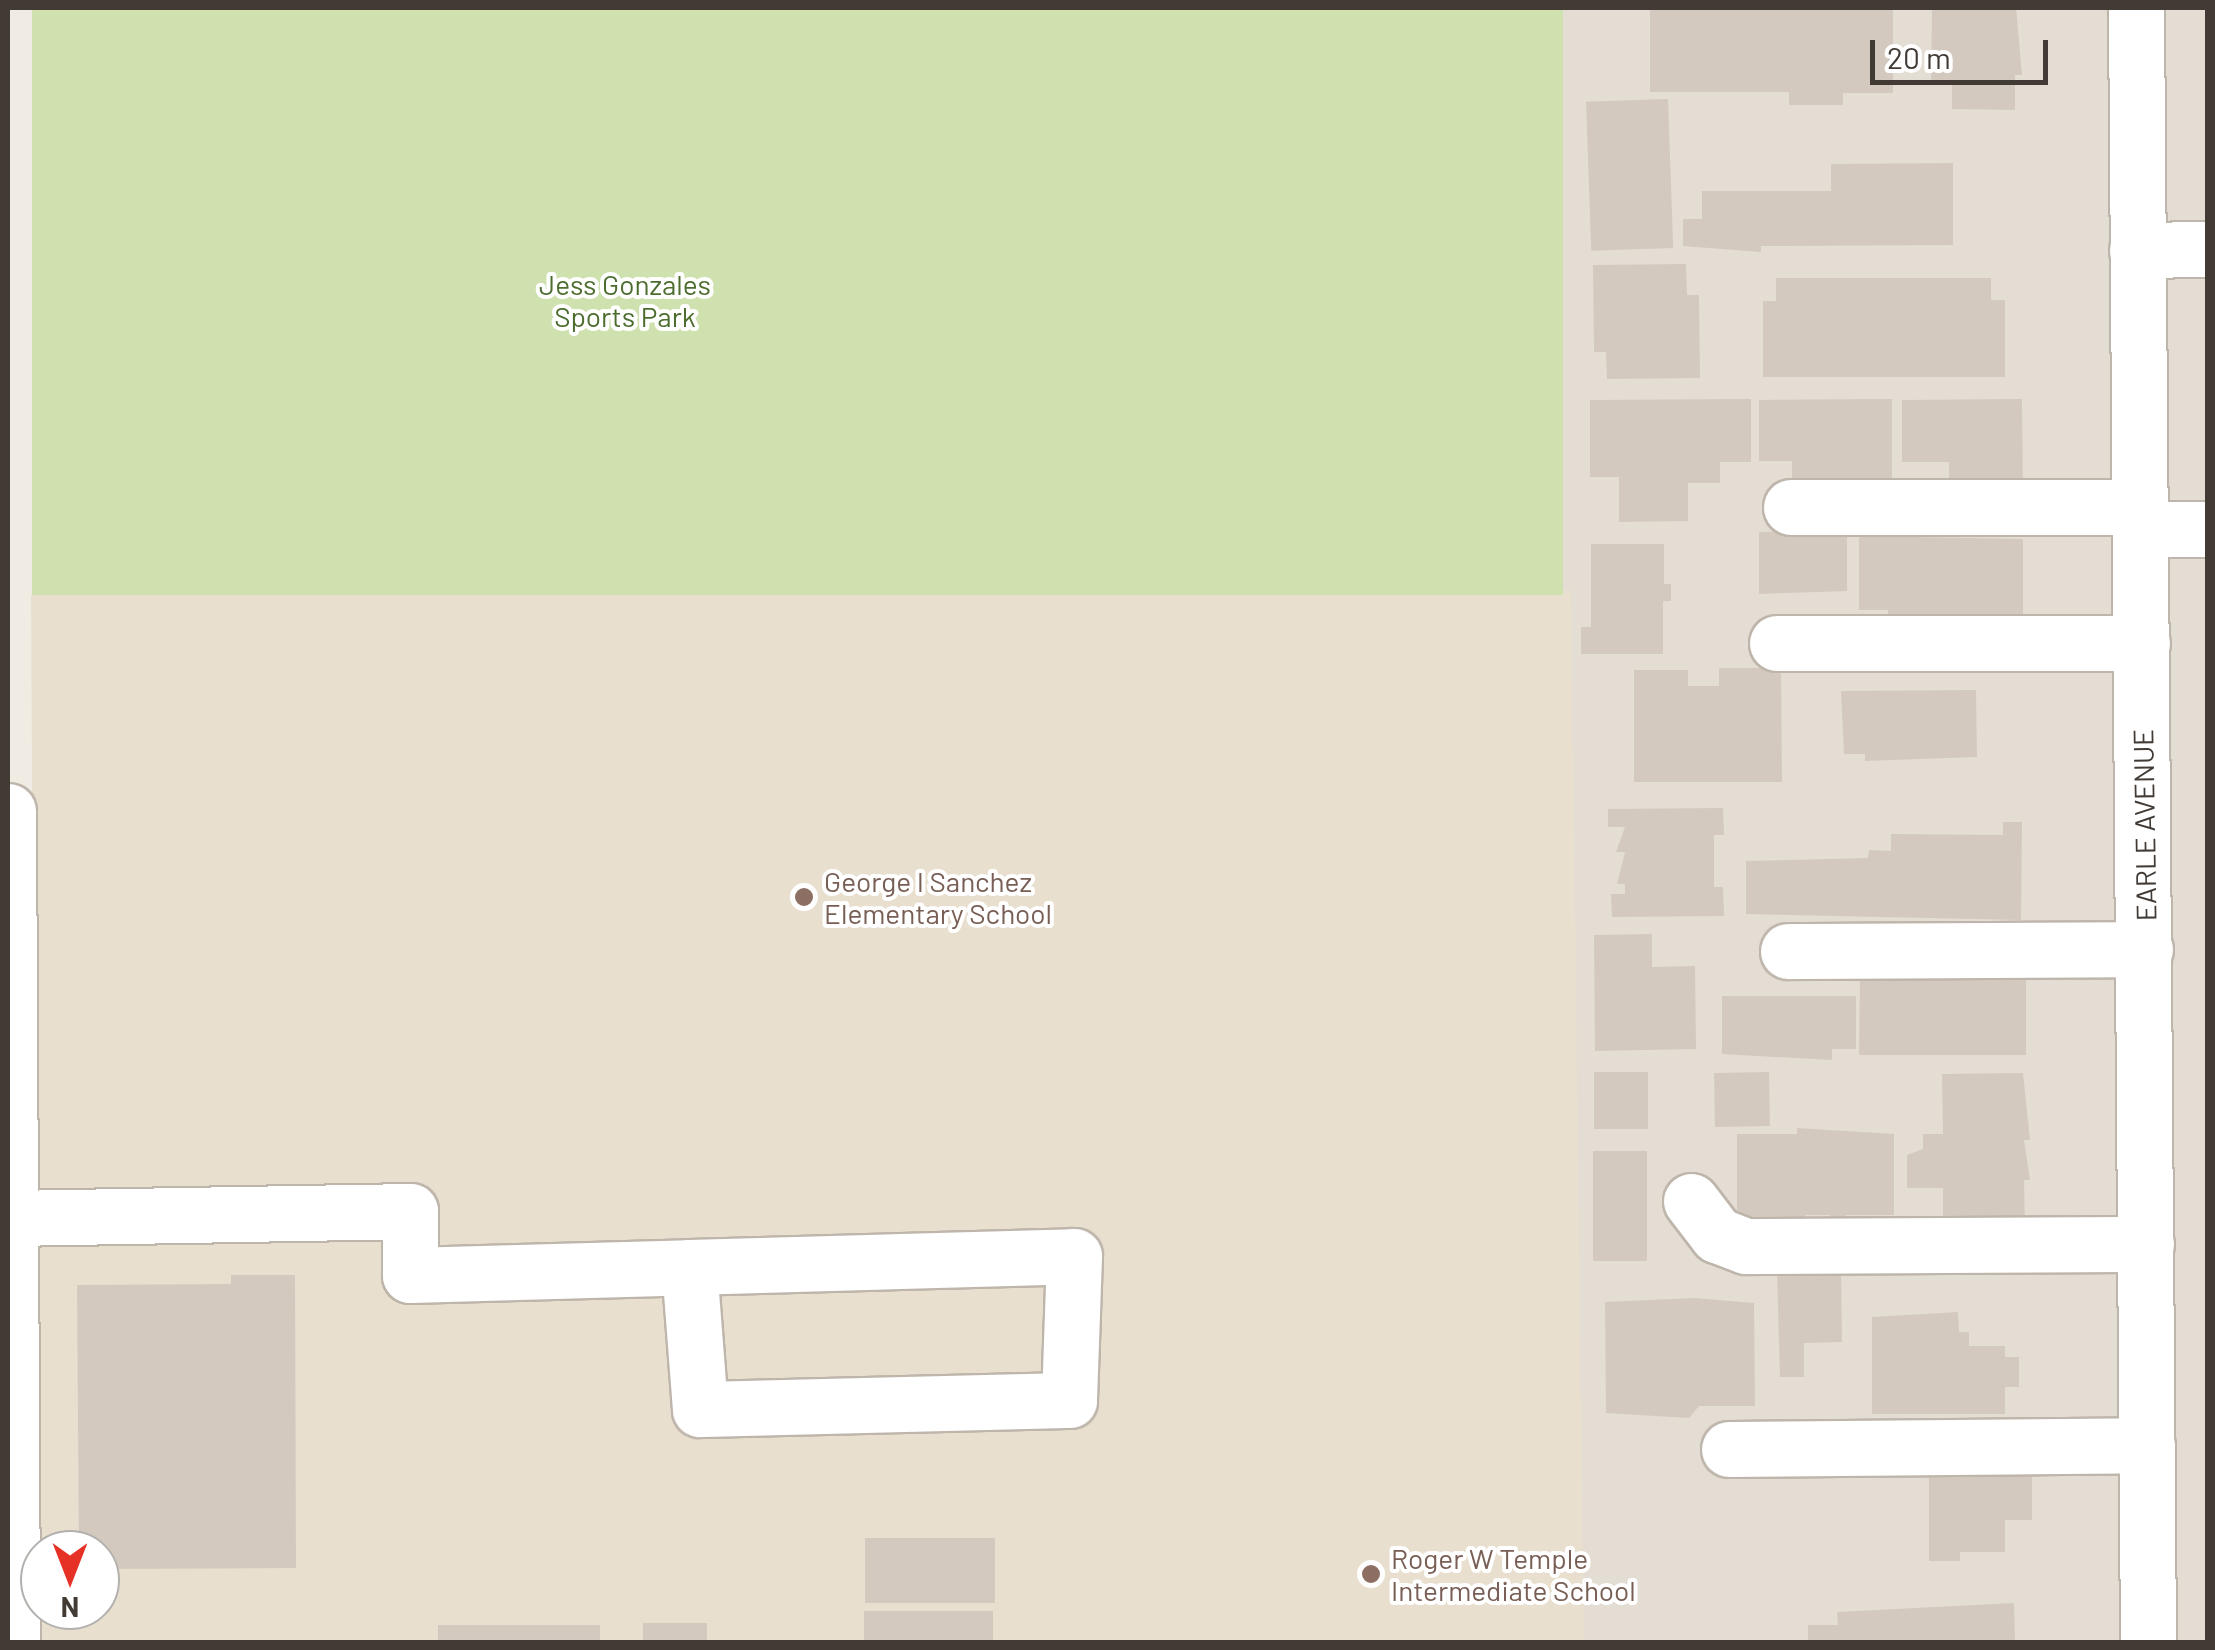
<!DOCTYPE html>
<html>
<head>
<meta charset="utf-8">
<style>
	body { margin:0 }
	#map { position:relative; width:2215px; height:1650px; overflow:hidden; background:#f0ece4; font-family:Barlow,sans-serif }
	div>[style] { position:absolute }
	.residential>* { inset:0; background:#e4ddd3; transform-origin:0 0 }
	.education>* { inset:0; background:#e8dfcf }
	.green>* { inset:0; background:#d0e1b0; transform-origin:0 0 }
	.building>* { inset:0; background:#d4c9be; transform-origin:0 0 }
	.roads { filter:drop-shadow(2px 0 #beb5ab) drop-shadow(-2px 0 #beb5ab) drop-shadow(0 2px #beb5ab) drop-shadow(0 -2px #beb5ab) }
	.minor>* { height:55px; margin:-27.5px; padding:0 27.5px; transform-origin:27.5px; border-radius:27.5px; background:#fff }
	.dots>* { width:28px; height:28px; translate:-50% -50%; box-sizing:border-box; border:5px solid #fff; border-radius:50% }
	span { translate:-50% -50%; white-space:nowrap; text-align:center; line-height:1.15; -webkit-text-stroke:8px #fff; paint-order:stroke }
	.park-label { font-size:28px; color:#4c6d2e }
	.street-label { font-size:28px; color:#423b35 }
	.education-label { font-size:28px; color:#785e54 }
	.left { translate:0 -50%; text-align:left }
	.frame { position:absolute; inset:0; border:10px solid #423b35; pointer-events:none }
	.north { position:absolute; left:20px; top:1530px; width:100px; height:100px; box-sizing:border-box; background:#fff; border:2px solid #b3b1ae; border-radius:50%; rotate:180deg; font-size:28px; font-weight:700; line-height:40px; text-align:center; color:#423b35 }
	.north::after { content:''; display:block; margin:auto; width:35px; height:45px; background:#e53126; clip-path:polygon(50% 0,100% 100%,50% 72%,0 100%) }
	.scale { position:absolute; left:1870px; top:40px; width:178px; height:45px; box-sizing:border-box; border:5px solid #423b35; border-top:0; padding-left:12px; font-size:30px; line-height:35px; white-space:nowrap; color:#423b35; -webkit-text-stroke:8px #fff; paint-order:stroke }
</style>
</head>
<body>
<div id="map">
	<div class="residential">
		<div style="left:1563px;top:8px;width:644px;height:1634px"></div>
	</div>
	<div class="education">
		<div style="clip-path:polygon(evenodd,1571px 590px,1584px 1642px,37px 1642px,31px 595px,1571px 590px,40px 1550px,100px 1550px,100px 1610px,40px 1610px,40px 1550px)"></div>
	</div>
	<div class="green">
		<div style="left:32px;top:8px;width:1531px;height:587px"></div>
	</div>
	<div class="building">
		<div style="clip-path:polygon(1650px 8px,1893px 8px,1893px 93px,1843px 93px,1843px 105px,1789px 105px,1789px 92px,1650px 92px)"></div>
		<div style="clip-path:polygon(1932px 8px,2016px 8px,2022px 75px,2015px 75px,2015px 110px,1952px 109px,1952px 84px,1931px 84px)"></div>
		<div style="left:1668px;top:99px;width:149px;height:82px;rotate:88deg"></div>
		<div style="clip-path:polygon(1953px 163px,1953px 245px,1761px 246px,1761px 252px,1683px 246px,1683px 219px,1702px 219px,1702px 191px,1831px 191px,1831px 164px)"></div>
		<div style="clip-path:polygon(1686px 264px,1687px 295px,1699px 295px,1700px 378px,1607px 379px,1606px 352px,1594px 352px,1593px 265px)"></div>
		<div style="clip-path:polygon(1776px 278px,1991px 278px,1991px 300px,2005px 300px,2005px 377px,1763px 377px,1763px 301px,1776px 301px)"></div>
		<div style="clip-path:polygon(1751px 399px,1751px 462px,1720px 462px,1720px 483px,1688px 483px,1688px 521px,1619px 522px,1619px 477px,1590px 477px,1590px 400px)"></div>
		<div style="clip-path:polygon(1892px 399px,1892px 482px,1792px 483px,1792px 461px,1759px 461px,1759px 400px)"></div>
		<div style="clip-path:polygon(2022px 399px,2023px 498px,1949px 499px,1949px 462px,1902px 462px,1902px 400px)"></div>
		<div style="clip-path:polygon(1808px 531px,1847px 534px,1847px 591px,1759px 594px,1759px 532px)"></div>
		<div style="clip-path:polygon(1859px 536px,2023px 539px,2023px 625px,1888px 629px,1888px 610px,1859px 610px)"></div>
		<div style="clip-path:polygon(1591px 544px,1664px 544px,1664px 584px,1671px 584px,1671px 601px,1663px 601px,1663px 654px,1581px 654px,1581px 627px,1591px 627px)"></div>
		<div style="clip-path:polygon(1719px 668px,1781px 668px,1782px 782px,1634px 782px,1634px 670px,1688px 670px,1688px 686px,1719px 686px)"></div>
		<div style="clip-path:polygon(1976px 690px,1977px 757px,1865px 761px,1865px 754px,1844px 754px,1841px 691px)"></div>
		<div style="clip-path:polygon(1723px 808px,1724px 835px,1714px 835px,1714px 887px,1723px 887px,1724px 916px,1612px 917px,1611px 894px,1625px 894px,1625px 884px,1617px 884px,1625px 852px,1616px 852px,1625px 827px,1608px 827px,1608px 809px)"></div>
		<div style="clip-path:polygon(2003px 822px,2022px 822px,2021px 920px,1746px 914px,1746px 861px,1868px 858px,1869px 850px,1891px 851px,1891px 834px,2003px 835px)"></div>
		<div style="clip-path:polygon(1652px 934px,1652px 967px,1695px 966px,1696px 1049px,1595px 1051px,1594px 935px)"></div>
		<div style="clip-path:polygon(1948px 956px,2026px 956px,2026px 1055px,1859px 1055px,1860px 978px,1948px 978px)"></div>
		<div style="clip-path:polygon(1722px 996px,1856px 996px,1856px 1049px,1832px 1049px,1832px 1060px,1722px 1054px)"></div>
		<div style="left:1594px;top:1072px;width:54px;height:57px"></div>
		<div style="left:1769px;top:1072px;width:54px;height:55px;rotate:89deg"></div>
		<div style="clip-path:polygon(2023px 1073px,2030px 1140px,2024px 1140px,2030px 1180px,2024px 1180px,2025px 1230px,1943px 1231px,1943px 1188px,1907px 1188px,1907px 1155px,1923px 1149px,1923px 1134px,1943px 1134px,1942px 1074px)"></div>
		<div style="clip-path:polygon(1797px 1128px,1894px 1134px,1894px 1215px,1846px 1215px,1846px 1221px,1830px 1221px,1830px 1215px,1805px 1215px,1805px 1221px,1737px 1216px,1737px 1134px,1797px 1134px)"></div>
		<div style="left:1593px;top:1151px;width:54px;height:110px"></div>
		<div style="clip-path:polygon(1841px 1271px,1842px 1342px,1804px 1343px,1804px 1377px,1780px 1377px,1777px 1272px)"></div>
		<div style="clip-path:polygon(231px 1275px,295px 1275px,296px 1568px,100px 1569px,100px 1550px,79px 1550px,77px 1285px,231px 1284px)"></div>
		<div style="clip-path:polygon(1695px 1298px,1754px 1303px,1755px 1406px,1699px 1406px,1689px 1418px,1606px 1413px,1605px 1302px)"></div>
		<div style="clip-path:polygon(1958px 1312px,1959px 1332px,1969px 1332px,1969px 1346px,2005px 1346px,2005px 1357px,2019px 1357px,2019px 1387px,2005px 1387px,2005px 1414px,1872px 1414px,1872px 1317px)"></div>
		<div style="clip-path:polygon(1929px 1475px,2032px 1475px,2032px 1520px,2005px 1520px,2005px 1552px,1960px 1552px,1960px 1561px,1929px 1561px)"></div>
		<div style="left:865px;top:1538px;width:130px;height:65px"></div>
		<div style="clip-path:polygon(2014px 1603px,2015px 1642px,1808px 1642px,1808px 1625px,1838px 1625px,1837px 1612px)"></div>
		<div style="left:993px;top:1611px;width:31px;height:129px;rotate:90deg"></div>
		<div style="left:707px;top:1623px;width:19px;height:64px;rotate:90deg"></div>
		<div style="left:600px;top:1625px;width:17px;height:162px;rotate:90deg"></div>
	</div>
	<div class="roads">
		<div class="minor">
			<div style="left:2136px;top:8px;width:1634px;rotate:89.58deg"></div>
			<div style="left:2137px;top:250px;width:71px;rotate:-0.8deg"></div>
			<div style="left:1791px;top:507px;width:348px"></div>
			<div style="left:2140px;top:529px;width:68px"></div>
			<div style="left:1777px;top:643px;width:365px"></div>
			<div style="left:8px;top:811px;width:831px;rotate:89.72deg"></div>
			<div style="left:1788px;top:951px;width:357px;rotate:-0.3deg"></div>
			<div style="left:1691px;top:1201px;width:43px;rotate:52.6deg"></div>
			<div style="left:1717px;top:1235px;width:31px;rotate:21deg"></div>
			<div style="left:1746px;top:1246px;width:400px;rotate:-0.3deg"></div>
			<div style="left:11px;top:1218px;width:399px;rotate:-1deg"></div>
			<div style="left:410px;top:1211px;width:64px;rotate:90deg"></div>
			<div style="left:410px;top:1275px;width:279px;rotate:-1.6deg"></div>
			<div style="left:689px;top:1267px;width:385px;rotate:-1.6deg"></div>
			<div style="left:1074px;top:1256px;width:144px;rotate:92deg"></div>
			<div style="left:1069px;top:1400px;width:369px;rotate:178.6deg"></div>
			<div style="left:700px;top:1409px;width:142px;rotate:-94.4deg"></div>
			<div style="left:1729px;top:1449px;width:418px;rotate:-0.5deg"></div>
		</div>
	</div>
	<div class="dots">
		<div style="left:804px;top:897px;background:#8d6e63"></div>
		<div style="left:1371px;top:1574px;background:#8d6e63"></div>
	</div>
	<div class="park-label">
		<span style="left:625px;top:300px">Jess Gonzales<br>Sports Park</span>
	</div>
	<div class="street-label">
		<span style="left:2144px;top:825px;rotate:-91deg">EARLE AVENUE</span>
	</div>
	<div class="education-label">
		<span class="left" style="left:824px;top:897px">George I Sanchez<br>Elementary School</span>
		<span class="left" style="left:1391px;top:1574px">Roger W Temple<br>Intermediate School</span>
	</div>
	<div class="frame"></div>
	<div class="north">N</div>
	<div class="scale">20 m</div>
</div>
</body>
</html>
